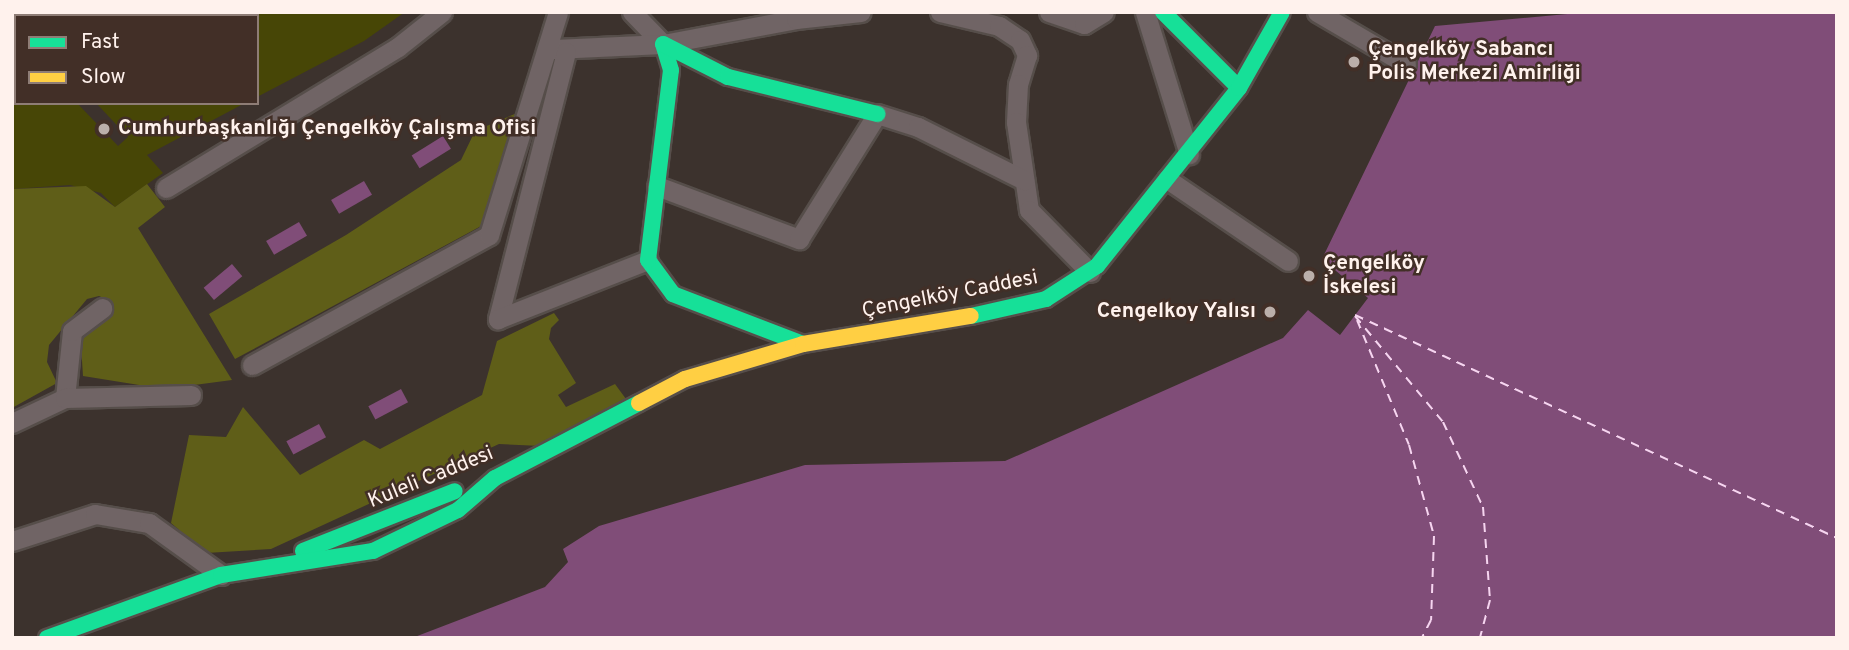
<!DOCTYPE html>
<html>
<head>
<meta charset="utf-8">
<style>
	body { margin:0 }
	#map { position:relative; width:1849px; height:650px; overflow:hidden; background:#3c322d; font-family:Overpass,sans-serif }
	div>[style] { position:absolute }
	.green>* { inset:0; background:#474606 }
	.forest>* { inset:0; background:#5f5e18 }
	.water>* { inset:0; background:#804d78; transform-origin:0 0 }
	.ferry>* { height:2px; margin-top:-1px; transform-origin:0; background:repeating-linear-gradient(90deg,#f6d5f0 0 9px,transparent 0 16px) }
	.roads { filter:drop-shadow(2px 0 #564e4a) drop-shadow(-2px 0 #564e4a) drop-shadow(0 2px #564e4a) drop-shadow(0 -2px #564e4a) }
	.street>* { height:19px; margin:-9.5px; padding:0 9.5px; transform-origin:9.5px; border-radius:9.5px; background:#706465 }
	.fast>* { height:16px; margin:-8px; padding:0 8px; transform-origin:8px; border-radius:8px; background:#16e098 }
	.slow>* { height:16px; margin:-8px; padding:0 8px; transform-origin:8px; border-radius:8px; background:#ffcf43 }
	.dots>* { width:19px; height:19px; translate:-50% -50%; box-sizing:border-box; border:4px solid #422f27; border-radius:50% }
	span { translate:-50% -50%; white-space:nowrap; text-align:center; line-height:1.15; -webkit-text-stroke:5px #422f27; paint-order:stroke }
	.poi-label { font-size:21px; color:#fff2ed; font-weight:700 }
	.left { translate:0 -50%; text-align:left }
	.right { translate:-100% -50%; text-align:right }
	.street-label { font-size:21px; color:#fff2ed }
	.frame { position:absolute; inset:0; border:14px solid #fff2ed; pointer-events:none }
	.legend { position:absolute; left:14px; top:14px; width:245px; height:91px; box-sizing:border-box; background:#422f27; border:2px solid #8e7d76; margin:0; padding:9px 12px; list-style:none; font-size:21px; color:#fff2ed }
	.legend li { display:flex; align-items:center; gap:14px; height:35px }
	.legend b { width:35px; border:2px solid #8e7d76 }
</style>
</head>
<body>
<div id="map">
	<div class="green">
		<div style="clip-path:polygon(12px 12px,405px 12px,364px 41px,257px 97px,257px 16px,16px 16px,16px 103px,77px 103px,118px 146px,128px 137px,96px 103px,245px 103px,147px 155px,163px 173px,115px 207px,101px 193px,70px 185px,12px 189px)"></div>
	</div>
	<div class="forest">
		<div style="clip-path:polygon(517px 113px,483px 225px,235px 359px,209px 314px,346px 235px,461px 160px,475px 131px)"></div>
		<div style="clip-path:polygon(147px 184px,165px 207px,138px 228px,232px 380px,164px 389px,83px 376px,80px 330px,111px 312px,110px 301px,99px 296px,87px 299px,49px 345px,47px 362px,57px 383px,12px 408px,12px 189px,86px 186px,115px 207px)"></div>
		<div style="clip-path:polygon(554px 313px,559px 320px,551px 328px,549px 339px,576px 383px,558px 395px,566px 407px,615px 384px,626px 399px,541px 446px,499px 444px,271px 549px,206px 553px,171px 523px,189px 435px,226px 437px,243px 407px,300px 475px,364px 440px,380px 449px,482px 395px,497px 341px)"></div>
	</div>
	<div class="water">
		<div style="clip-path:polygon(1589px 12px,1837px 12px,1837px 638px,412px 638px,545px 587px,568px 562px,563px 549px,599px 526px,805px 465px,1005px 461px,1283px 338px,1308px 310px,1340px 335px,1368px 298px,1322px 259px,1435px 26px)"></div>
		<div style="left:443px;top:136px;width:15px;height:37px;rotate:58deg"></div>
		<div style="left:364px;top:181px;width:16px;height:38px;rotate:60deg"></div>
		<div style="left:299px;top:222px;width:16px;height:38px;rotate:60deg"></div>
		<div style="left:232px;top:264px;width:16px;height:37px;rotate:50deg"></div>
		<div style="left:401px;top:389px;width:15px;height:37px;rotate:62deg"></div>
		<div style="left:319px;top:424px;width:15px;height:37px;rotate:62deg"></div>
	</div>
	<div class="ferry">
		<div style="left:1355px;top:315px;width:531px;rotate:24.83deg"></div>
		<div style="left:1355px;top:316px;width:138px;rotate:50.3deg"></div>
		<div style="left:1443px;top:422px;width:94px;rotate:64.8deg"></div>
		<div style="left:1483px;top:507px;width:93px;rotate:85.7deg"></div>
		<div style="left:1490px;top:600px;width:39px;rotate:105deg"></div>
		<div style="left:1357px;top:320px;width:135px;rotate:67.4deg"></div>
		<div style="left:1409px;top:445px;width:94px;rotate:74.6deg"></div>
		<div style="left:1434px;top:536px;width:84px;rotate:92deg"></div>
		<div style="left:1431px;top:620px;width:20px;rotate:117deg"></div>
	</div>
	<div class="roads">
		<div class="street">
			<div style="left:632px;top:12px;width:45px;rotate:45.9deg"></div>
			<div style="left:940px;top:12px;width:61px;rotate:13.3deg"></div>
			<div style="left:999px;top:26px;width:25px;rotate:34deg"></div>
			<div style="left:1020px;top:40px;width:17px;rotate:65deg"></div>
			<div style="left:1027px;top:55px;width:30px;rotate:107deg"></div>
			<div style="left:1018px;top:84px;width:38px;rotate:93deg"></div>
			<div style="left:1016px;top:122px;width:89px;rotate:81.6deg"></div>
			<div style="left:1029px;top:210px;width:87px;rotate:45.5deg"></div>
			<div style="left:1049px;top:12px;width:37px;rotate:19deg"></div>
			<div style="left:1084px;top:24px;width:23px;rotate:-31deg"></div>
			<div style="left:1145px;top:12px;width:149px;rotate:72.8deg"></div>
			<div style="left:1317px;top:12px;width:103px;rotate:30.3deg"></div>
			<div style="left:554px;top:49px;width:109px;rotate:-2.6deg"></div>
			<div style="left:663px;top:44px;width:135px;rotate:-10.6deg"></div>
			<div style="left:796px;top:19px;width:65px;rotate:-6.1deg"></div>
			<div style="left:566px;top:52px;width:276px;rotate:104.3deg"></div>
			<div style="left:498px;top:319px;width:161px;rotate:-21.5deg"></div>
			<div style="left:1167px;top:179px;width:146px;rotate:34.1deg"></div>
			<div style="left:657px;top:186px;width:152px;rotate:20.5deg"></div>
			<div style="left:799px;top:239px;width:147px;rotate:-58deg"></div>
			<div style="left:877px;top:114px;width:43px;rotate:17.6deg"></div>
			<div style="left:918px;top:127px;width:119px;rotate:26.6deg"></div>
			<div style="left:166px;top:188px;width:271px;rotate:-31.3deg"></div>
			<div style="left:398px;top:47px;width:56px;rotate:-38.5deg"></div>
			<div style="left:252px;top:365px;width:270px;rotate:-28.7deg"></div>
			<div style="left:489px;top:235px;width:233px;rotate:-72.8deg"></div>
			<div style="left:65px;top:398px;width:67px;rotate:-84deg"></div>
			<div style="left:72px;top:331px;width:38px;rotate:-37deg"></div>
			<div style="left:12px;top:423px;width:59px;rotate:-25.3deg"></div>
			<div style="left:65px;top:398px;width:126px;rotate:-1.4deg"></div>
			<div style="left:12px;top:541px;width:87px;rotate:-18deg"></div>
			<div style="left:95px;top:514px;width:55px;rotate:9.5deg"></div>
			<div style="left:149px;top:523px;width:89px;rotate:35.8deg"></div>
		</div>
		<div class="fast">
			<div style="left:1163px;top:12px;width:107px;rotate:45deg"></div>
			<div style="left:971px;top:316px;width:77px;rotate:-12.8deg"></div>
			<div style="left:1046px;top:299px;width:61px;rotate:-32.9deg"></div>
			<div style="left:1097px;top:266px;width:228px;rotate:-51.4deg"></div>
			<div style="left:1239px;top:88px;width:87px;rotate:-60.5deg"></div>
			<div style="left:803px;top:344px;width:139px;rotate:-159deg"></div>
			<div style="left:673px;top:294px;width:42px;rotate:-126.3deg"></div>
			<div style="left:648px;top:260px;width:191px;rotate:-83.1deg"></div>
			<div style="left:671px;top:70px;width:27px;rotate:-107deg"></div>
			<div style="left:663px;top:44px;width:73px;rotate:26.9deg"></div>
			<div style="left:728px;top:77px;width:154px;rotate:13.9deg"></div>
			<div style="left:303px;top:551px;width:163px;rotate:-21.5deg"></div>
			<div style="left:47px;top:638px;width:185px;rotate:-19.9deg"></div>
			<div style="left:221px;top:575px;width:154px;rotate:-9deg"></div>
			<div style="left:373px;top:551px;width:94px;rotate:-25.8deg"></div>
			<div style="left:458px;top:510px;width:49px;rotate:-40.9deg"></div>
			<div style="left:495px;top:478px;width:162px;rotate:-27.5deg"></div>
		</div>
		<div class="slow">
			<div style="left:639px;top:403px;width:52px;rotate:-27.6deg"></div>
			<div style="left:685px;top:379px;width:123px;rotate:-16.5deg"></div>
			<div style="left:803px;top:344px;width:170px;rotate:-9.5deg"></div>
		</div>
	</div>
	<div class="dots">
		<div style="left:1354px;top:62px;background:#bbafaa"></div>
		<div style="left:104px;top:129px;background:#bbafaa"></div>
		<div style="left:1309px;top:276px;background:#bbafaa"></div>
		<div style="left:1270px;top:312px;background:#bbafaa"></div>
	</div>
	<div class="poi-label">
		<span class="left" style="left:1368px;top:62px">Çengelköy Sabancı<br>Polis Merkezi Amirliği</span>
		<span class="left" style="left:118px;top:129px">Cumhurbaşkanlığı Çengelköy Çalışma Ofisi</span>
		<span class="left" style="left:1323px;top:276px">Çengelköy<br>İskelesi</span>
		<span class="right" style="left:1256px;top:312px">Cengelkoy Yalısı</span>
	</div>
	<div class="street-label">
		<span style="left:950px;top:295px;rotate:-11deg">Çengelköy Caddesi</span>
		<span style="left:431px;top:478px;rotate:-22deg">Kuleli Caddesi</span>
	</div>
	<div class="frame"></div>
	<ul class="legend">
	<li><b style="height:9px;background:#16e098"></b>Fast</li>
	<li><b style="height:9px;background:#ffcf43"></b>Slow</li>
	</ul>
</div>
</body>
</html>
